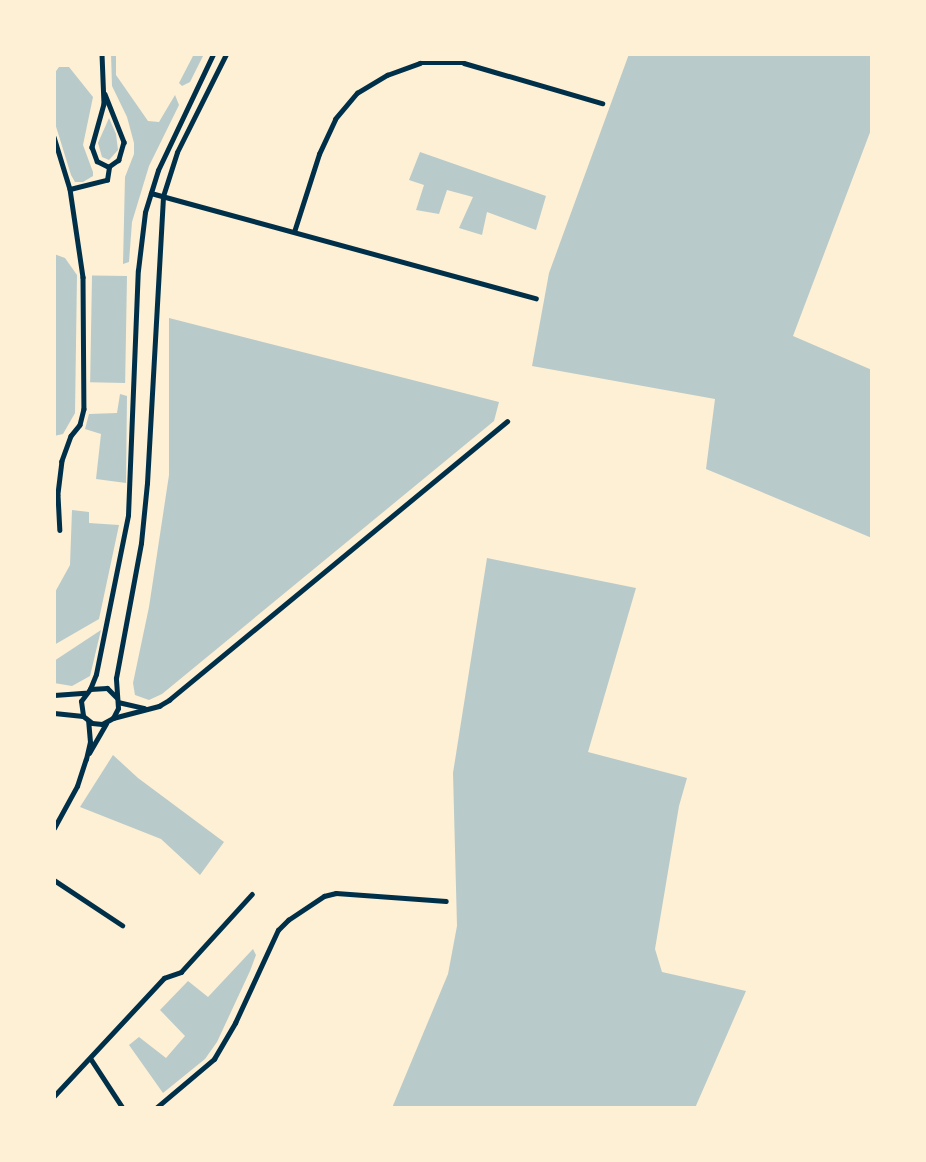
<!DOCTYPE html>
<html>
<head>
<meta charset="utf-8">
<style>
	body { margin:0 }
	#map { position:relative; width:926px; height:1162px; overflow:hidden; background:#fdf0d5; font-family:Montserrat,sans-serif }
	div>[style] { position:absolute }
	.green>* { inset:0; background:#b9caca; transform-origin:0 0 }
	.minor>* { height:4.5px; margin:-2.25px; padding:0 2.25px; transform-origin:2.25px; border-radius:2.25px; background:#003049 }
	.tertiary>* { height:5px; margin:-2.5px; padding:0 2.5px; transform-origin:2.5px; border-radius:2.5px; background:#003049 }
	span { translate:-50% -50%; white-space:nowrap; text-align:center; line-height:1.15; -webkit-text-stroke:6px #fdf0d5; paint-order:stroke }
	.frame { position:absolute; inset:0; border:56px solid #fdf0d5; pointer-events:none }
</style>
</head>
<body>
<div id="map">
	<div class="green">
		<div style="clip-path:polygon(111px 54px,116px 54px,116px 75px,148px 121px,159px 122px,175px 95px,179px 105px,149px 166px,132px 222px,129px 262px,123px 264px,125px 177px,134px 154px,134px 143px,127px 117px,112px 86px)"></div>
		<div style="clip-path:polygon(194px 54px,204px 54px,190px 82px,182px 86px,179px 83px)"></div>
		<div style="clip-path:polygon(629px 54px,872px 54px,872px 127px,793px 336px,872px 370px,872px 538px,706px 469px,715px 399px,532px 366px,549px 273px)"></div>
		<div style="clip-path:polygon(59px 67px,69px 67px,93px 97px,83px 145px,93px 172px,93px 176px,83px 182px,75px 182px,71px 175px,54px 120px,54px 74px)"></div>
		<div style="clip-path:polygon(109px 118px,116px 134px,118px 150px,109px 160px,102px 157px,98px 143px)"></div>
		<div style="clip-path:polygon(420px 152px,546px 196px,536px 230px,487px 212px,482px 235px,459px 228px,473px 197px,447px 190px,439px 214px,416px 210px,424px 185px,409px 180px)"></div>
		<div style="clip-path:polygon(54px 254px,65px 258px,77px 275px,75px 413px,63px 434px,54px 436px)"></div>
		<div style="left:127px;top:276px;width:107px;height:35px;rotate:91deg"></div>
		<div style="clip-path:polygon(169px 318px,499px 402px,494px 421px,162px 694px,149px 700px,135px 695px,133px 683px,149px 607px,169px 475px)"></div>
		<div style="clip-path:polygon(120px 394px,127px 396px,126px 483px,96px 479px,101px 434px,85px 429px,89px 414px,117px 413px)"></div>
		<div style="clip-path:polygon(72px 510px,89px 512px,89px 523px,119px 525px,99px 619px,54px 645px,54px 594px,70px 565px)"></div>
		<div style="clip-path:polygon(487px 558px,636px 588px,588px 752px,687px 778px,679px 806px,655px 949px,662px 972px,746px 991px,695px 1108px,392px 1108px,448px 974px,457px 926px,453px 773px)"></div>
		<div style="clip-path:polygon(101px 630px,90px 676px,72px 686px,54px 683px,54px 661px)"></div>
		<div style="clip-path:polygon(113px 755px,138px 778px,224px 842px,200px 875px,161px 839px,80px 807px)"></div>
		<div style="clip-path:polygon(253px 949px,256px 955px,250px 971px,217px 1042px,205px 1059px,163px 1093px,129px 1045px,139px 1037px,166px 1058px,185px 1036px,160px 1010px,188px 981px,208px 997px)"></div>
	</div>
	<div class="minor">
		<div style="left:102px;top:54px;width:50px;rotate:87.7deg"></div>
		<div style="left:104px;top:104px;width:45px;rotate:105.6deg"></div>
		<div style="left:92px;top:147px;width:15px;rotate:70deg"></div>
		<div style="left:97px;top:161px;width:13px;rotate:27deg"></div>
		<div style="left:105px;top:94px;width:52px;rotate:68.4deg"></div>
		<div style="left:124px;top:142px;width:19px;rotate:106deg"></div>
		<div style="left:119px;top:160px;width:12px;rotate:145deg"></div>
		<div style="left:54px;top:137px;width:54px;rotate:72.9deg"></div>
		<div style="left:70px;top:189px;width:89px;rotate:81.6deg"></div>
		<div style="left:83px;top:277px;width:132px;rotate:89.6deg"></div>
		<div style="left:84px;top:409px;width:16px;rotate:104deg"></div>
		<div style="left:80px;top:425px;width:14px;rotate:129deg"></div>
		<div style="left:71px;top:436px;width:27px;rotate:110deg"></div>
		<div style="left:62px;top:461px;width:34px;rotate:97deg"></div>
		<div style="left:58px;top:495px;width:35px;rotate:87deg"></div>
		<div style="left:70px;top:189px;width:38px;rotate:-14deg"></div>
		<div style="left:107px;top:180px;width:13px;rotate:-81deg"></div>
		<div style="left:151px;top:193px;width:399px;rotate:15.3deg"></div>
		<div style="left:294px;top:232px;width:82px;rotate:-72.2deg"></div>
		<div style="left:319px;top:154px;width:38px;rotate:-65deg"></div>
		<div style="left:335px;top:119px;width:34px;rotate:-50deg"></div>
		<div style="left:357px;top:93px;width:35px;rotate:-31deg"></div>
		<div style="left:387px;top:75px;width:35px;rotate:-20deg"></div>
		<div style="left:420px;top:63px;width:44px"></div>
		<div style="left:464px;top:63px;width:144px;rotate:16.2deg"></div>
		<div style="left:118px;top:702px;width:27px;rotate:13deg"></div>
		<div style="left:113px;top:718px;width:48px;rotate:-14.6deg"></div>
		<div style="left:159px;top:706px;width:12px;rotate:-31deg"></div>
		<div style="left:169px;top:700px;width:438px;rotate:-39.5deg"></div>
		<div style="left:54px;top:880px;width:82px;rotate:33.5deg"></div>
		<div style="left:91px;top:1059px;width:59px;rotate:56.9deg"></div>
		<div style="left:54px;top:1096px;width:161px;rotate:-47deg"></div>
		<div style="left:164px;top:978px;width:18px;rotate:-19deg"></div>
		<div style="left:181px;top:972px;width:105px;rotate:-47.7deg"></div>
		<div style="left:156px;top:1108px;width:76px;rotate:-40.2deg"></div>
		<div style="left:214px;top:1059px;width:42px;rotate:-59.7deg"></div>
		<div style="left:235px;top:1023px;width:102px;rotate:-65.2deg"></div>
		<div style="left:278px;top:930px;width:14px;rotate:-45deg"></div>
		<div style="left:288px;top:920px;width:43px;rotate:-33.7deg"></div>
		<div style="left:324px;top:896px;width:12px;rotate:-14deg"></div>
		<div style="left:336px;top:893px;width:110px;rotate:4.2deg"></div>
	</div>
	<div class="tertiary">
		<div style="left:90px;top:689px;width:16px;rotate:-68deg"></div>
		<div style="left:96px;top:674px;width:162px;rotate:-78.6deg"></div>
		<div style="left:128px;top:515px;width:245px;rotate:-87.7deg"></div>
		<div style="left:138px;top:270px;width:58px;rotate:-83.1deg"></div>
		<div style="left:145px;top:212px;width:44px;rotate:-72.8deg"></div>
		<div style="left:158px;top:170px;width:128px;rotate:-64.6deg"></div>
		<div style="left:54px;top:695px;width:31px;rotate:-4deg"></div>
		<div style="left:116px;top:697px;width:13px;rotate:-135deg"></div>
		<div style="left:107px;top:688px;width:17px;rotate:177deg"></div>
		<div style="left:90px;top:689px;width:15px;rotate:127deg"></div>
		<div style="left:81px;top:701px;width:15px;rotate:82deg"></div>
		<div style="left:83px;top:716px;width:11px;rotate:38deg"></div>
		<div style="left:92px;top:723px;width:10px;rotate:6deg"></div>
		<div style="left:102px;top:724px;width:13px;rotate:-29deg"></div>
		<div style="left:113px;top:718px;width:11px;rotate:-63deg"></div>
		<div style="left:118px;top:708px;width:30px;rotate:-94deg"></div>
		<div style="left:116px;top:678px;width:137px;rotate:-79.5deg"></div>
		<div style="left:141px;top:543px;width:60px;rotate:-84.3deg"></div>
		<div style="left:147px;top:483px;width:287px;rotate:-86.8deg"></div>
		<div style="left:163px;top:196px;width:46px;rotate:-72.3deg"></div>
		<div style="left:177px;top:152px;width:110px;rotate:-63.4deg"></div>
		<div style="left:54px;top:713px;width:29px;rotate:6deg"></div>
		<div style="left:89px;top:753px;width:34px;rotate:-60deg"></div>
		<div style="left:54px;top:828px;width:48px;rotate:-61.3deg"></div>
		<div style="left:77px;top:786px;width:28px;rotate:-72deg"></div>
		<div style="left:86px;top:759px;width:17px;rotate:-77deg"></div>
		<div style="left:90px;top:742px;width:21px;rotate:-95deg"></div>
	</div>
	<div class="frame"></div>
</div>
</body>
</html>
